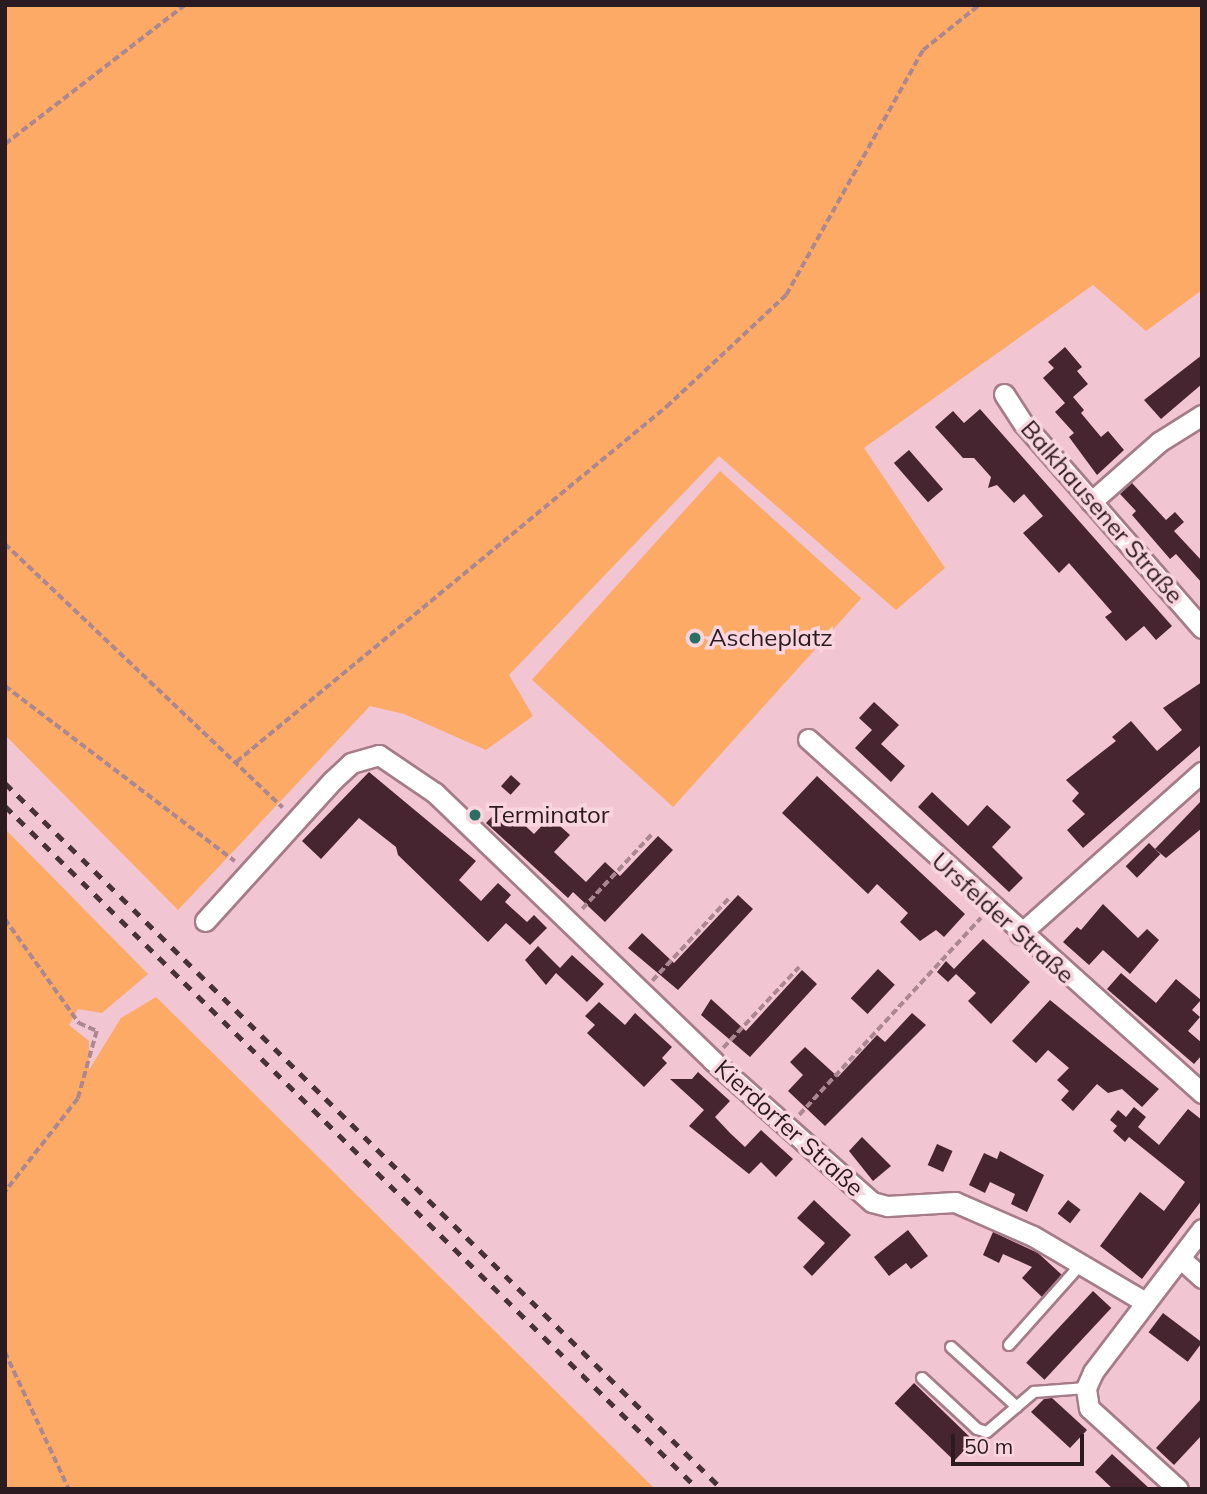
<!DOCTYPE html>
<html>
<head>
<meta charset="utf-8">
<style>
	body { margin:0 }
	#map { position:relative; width:1207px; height:1494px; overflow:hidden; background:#f2c5d2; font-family:Mulish,sans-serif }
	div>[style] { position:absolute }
	.green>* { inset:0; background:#fcaa66; transform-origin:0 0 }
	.building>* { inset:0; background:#472530; transform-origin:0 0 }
	.path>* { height:3.5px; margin-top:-1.75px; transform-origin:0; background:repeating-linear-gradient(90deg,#aa8791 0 7px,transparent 0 10.5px) }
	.roads { filter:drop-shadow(2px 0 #a57c88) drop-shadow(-2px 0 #a57c88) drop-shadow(0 2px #a57c88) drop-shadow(0 -2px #a57c88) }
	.lane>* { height:10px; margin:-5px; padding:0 5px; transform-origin:5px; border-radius:5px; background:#fff }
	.street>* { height:19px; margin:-9.5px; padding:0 9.5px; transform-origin:9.5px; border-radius:9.5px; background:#fff }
	.rail>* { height:5px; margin-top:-2.5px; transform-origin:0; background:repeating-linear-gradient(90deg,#473238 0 9px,transparent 0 18px) }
	.dots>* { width:19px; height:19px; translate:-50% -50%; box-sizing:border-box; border:4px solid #f9d5df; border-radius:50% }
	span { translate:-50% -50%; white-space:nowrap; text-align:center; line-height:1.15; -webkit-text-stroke:7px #f9d5df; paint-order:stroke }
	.street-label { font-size:24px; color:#2b1a1f }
	.poi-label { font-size:24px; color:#2b1a1f }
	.left { translate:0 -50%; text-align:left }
	.frame { position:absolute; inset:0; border:7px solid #2b1a1f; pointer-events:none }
	.scale { position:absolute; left:951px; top:1434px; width:133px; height:32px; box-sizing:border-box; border:4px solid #2b1a1f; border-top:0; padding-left:9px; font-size:21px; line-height:24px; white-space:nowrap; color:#2b1a1f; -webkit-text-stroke:5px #f9d5df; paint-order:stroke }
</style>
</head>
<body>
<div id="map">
	<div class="green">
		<div style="clip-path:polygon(5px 5px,1202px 5px,1202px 290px,1146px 331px,1093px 285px,864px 448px,945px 568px,896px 610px,719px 456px,509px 675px,533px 716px,486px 750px,404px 714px,370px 706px,178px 910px,5px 735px)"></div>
		<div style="left:720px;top:471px;width:190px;height:281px;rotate:42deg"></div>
		<div style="clip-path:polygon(5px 829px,148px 974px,102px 1013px,78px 1009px,69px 1025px,89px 1041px,89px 1070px,121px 1018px,156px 997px,655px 1489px,5px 1489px)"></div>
	</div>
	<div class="building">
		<div style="clip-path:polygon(1065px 347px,1082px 367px,1077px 371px,1088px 384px,1073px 397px,1084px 410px,1081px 413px,1101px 437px,1108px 431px,1124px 450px,1097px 475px,1069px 437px,1074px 433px,1055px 412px,1065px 403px,1043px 378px,1054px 368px,1048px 362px)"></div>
		<div style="clip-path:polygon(1202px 355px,1202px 384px,1161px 419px,1144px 400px)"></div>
		<div style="clip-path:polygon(980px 409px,1172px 626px,1156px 640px,1144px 626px,1126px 641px,1105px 617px,1112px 612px,1069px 563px,1059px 573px,1023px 533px,1043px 516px,1024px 494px,1014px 503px,997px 485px,988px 488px,991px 477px,974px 458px,963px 458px,935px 427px,953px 411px,964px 423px)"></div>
		<div style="left:909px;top:450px;width:52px;height:20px;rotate:49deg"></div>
		<div style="clip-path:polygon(1132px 483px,1166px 520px,1175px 512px,1184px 522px,1174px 531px,1202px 561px,1202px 583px,1176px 554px,1170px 559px,1132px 515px,1136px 511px,1120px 494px)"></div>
		<div style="clip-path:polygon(1202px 682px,1202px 744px,1083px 848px,1067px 830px,1085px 814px,1072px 801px,1079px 793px,1066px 780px,1116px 741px,1112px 737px,1131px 721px,1157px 751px,1182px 730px,1163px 708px)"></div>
		<div style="clip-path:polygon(874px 702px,899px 725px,881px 744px,905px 766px,891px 782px,855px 748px,872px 730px,859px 718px)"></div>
		<div style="clip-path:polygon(369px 772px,476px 861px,459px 880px,481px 901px,498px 883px,511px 895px,505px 902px,527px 922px,534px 915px,547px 928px,530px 945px,506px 923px,488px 942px,398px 855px,396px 847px,359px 818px,321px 859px,302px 841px)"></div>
		<div style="left:511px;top:775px;width:13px;height:15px;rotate:42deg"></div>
		<div style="clip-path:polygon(817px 776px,965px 914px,944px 937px,936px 930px,920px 941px,900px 922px,908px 913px,877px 884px,868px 894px,782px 813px)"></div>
		<div style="clip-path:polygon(932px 792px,968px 826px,987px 805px,1011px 827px,992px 847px,1023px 878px,1009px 892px,918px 807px)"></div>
		<div style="clip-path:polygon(1202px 800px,1202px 828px,1166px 858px,1155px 849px)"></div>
		<div style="clip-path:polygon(503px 805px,534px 834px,550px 817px,570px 835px,554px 852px,586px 882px,605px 862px,620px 876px,658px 836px,673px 850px,605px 922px,573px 892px,568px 898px,486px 823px)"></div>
		<div style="left:1149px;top:843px;width:16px;height:33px;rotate:45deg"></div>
		<div style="clip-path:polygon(738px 895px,753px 909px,678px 990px,628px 948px,642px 933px,674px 963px)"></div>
		<div style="clip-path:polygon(1103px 904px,1138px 938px,1147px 929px,1159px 940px,1130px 974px,1103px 950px,1089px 965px,1063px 942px,1077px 927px,1081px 930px)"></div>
		<div style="clip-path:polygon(983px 939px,1030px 982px,991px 1024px,968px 1001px,976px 993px,956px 974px,948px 982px,937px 972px,946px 961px,954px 969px)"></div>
		<div style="clip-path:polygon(538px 946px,560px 968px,572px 955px,604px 984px,587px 1002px,556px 973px,546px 985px,525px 960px)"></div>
		<div style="left:878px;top:969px;width:23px;height:40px;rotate:43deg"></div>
		<div style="clip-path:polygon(802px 970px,817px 984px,750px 1057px,701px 1015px,711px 999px,746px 1031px)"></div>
		<div style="clip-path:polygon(1121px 973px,1156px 1003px,1176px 979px,1201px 1000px,1192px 1010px,1200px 1017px,1188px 1031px,1202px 1043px,1202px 1055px,1194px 1064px,1107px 989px)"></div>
		<div style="clip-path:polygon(1050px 1000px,1159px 1089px,1142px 1107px,1122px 1089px,1108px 1093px,1097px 1084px,1073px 1111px,1061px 1100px,1069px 1091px,1057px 1080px,1069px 1068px,1048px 1050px,1036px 1063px,1012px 1041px)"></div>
		<div style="clip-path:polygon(599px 1002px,625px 1025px,635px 1013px,672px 1047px,662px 1058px,667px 1063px,644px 1087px,587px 1033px,595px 1025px,585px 1016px)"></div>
		<div style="clip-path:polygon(912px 1013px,926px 1025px,825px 1126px,788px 1091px,803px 1075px,790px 1062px,805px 1047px,838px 1077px,877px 1035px,885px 1042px)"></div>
		<div style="clip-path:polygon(698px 1072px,730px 1101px,715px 1117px,730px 1133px,745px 1147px,761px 1130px,793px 1159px,776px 1177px,761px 1162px,749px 1174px,689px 1126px,704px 1110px,670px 1079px,692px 1079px)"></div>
		<div style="clip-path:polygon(1134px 1107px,1146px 1117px,1138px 1127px,1159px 1145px,1188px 1109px,1202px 1120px,1202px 1200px,1142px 1279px,1100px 1246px,1140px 1192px,1164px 1211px,1185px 1182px,1129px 1137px,1125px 1142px,1113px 1131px,1117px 1126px,1110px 1120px,1118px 1110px,1126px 1117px)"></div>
		<div style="clip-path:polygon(862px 1137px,891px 1166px,873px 1181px,849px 1151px)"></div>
		<div style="left:937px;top:1144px;width:17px;height:23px;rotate:24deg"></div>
		<div style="clip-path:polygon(1000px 1151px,1044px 1175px,1027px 1212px,1011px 1204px,1015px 1194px,990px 1182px,985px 1193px,969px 1185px,984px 1153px,997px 1159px)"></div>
		<div style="clip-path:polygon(814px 1200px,851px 1235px,812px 1276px,803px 1267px,825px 1243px,797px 1218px)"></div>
		<div style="left:1068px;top:1200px;width:16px;height:17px;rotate:38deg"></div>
		<div style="clip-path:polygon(908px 1230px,928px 1256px,911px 1269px,906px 1263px,889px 1276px,874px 1257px)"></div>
		<div style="clip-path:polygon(993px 1232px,1038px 1253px,1062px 1275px,1042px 1297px,1022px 1278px,1032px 1267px,1003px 1254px,999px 1263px,983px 1255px)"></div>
		<div style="left:1093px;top:1291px;width:25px;height:98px;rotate:43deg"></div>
		<div style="left:1163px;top:1313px;width:49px;height:24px;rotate:37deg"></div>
		<div style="left:914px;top:1383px;width:83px;height:28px;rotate:44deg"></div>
		<div style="clip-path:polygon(1052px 1398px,1087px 1430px,1070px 1448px,1031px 1412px,1044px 1399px)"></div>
		<div style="clip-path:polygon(1202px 1398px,1202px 1435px,1174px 1465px,1156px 1448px)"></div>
		<div style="clip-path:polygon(1112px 1454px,1150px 1489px,1113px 1489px,1095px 1472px)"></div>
	</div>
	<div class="path">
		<div style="left:5px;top:144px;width:227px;rotate:-37.7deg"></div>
		<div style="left:5px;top:544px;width:383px;rotate:43.5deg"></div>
		<div style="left:5px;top:686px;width:289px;rotate:37.3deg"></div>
		<div style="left:236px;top:762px;width:558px;rotate:-39.54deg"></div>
		<div style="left:666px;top:407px;width:164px;rotate:-43deg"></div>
		<div style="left:786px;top:295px;width:281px;rotate:-60.8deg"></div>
		<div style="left:923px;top:50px;width:72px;rotate:-38.8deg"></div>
		<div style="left:582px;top:909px;width:103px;rotate:-47deg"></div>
		<div style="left:5px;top:919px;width:128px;rotate:54.6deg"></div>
		<div style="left:79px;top:1023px;width:20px;rotate:24deg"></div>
		<div style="left:97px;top:1031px;width:71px;rotate:105.6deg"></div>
		<div style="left:78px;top:1099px;width:118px;rotate:128.1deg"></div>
		<div style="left:652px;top:981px;width:113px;rotate:-47.1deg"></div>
		<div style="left:723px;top:1048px;width:111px;rotate:-46.8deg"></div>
		<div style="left:799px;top:1115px;width:268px;rotate:-47.3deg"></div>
		<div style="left:5px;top:1352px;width:151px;rotate:65deg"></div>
	</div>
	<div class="roads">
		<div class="lane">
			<div style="left:1009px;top:1345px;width:110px;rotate:-48.3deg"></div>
			<div style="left:951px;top:1347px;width:89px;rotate:42.3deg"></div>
			<div style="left:922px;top:1378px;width:75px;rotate:42.8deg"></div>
			<div style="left:977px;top:1429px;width:10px;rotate:17deg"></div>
			<div style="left:987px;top:1432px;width:62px;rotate:-40.4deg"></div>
			<div style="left:1034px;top:1392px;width:52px;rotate:-4.4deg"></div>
		</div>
		<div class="street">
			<div style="left:1004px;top:394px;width:35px;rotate:57deg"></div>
			<div style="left:1023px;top:423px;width:272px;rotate:48.9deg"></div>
			<div style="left:1091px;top:502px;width:91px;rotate:-41.4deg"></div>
			<div style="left:1159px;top:442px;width:51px;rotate:-32.1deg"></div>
			<div style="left:808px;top:739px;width:530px;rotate:41.94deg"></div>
			<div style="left:205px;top:921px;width:190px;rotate:-47.8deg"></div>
			<div style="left:333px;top:780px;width:25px;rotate:-43deg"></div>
			<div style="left:351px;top:763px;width:29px;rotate:-16deg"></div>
			<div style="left:379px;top:755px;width:68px;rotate:34.2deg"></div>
			<div style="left:435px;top:793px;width:385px;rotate:43.9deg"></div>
			<div style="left:712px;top:1060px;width:214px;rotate:41.6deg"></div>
			<div style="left:872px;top:1202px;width:16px;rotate:15deg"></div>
			<div style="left:887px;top:1206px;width:68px;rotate:-3.4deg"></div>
			<div style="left:955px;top:1202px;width:85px;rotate:23.6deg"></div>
			<div style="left:1033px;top:1236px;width:130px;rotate:30.5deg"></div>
			<div style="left:1020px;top:934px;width:244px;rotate:-41.7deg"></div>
			<div style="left:1180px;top:1258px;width:30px;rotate:42deg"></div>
			<div style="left:1178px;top:1489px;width:120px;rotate:-137.7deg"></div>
			<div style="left:1089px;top:1408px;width:20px;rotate:-99deg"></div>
			<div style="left:1086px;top:1388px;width:17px;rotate:-66deg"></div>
			<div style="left:1093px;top:1372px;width:180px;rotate:-52.7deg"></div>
		</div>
	</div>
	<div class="rail">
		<div style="left:5px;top:783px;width:1006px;rotate:44.56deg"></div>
		<div style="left:5px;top:806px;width:973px;rotate:44.58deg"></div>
	</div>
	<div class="dots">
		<div style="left:695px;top:638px;background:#2a6f62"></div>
		<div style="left:475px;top:815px;background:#2a6f62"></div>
	</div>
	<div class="street-label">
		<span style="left:1102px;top:512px;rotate:49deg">Balkhausener Straße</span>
		<span style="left:1003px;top:918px;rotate:42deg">Ursfelder Straße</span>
		<span style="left:789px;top:1128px;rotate:42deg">Kierdorfer Straße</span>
	</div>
	<div class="poi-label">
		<span class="left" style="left:709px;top:638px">Ascheplatz</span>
		<span class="left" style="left:489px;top:815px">Terminator</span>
	</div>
	<div class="frame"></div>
	<div class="scale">50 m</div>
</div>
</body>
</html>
